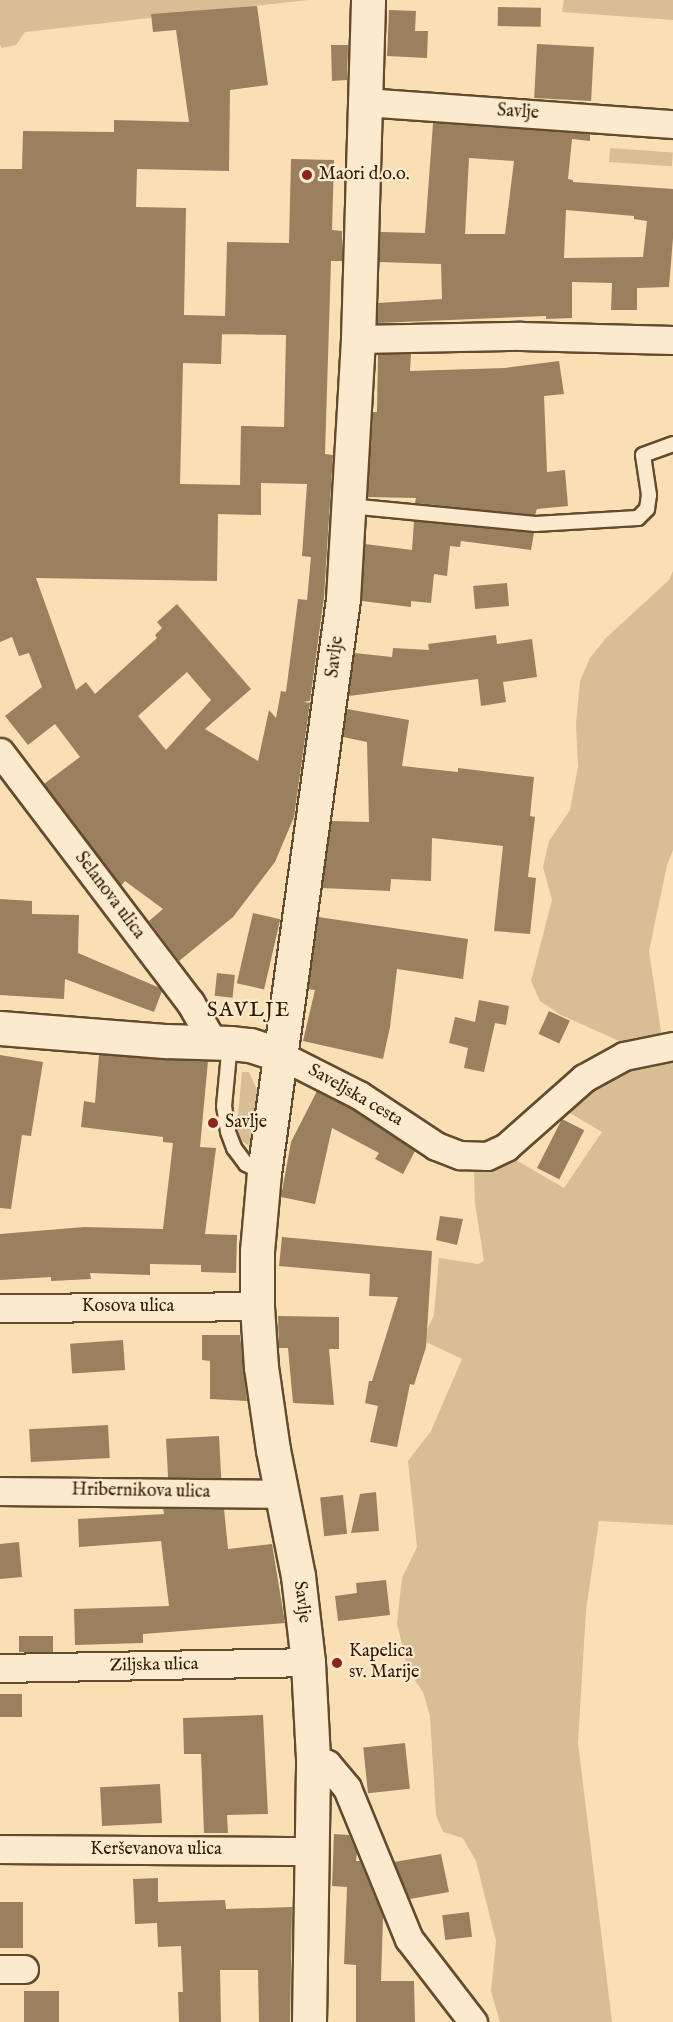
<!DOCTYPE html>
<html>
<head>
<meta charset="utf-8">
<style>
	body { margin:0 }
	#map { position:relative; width:673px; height:2022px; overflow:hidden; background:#fadeb4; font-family:"IM FELL English",serif }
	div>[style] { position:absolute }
	.green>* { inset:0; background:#d8bd95; transform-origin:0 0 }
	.building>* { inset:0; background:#9a805e; transform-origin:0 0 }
	.roads { filter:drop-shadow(2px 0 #634b2d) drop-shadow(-2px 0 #634b2d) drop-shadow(0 2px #634b2d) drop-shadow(0 -2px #634b2d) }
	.lane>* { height:14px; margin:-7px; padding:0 7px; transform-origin:7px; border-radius:7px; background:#fceace }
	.street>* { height:27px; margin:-13.5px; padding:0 13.5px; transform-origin:13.5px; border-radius:13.5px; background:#fceace }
	.secondary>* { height:33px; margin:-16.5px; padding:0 16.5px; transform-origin:16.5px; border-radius:16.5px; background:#fceace }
	.dots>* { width:16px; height:16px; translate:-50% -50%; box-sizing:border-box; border:3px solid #fceace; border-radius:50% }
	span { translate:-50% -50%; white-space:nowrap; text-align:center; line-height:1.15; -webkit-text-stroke:4.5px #fceace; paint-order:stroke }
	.street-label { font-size:18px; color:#311a00 }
	.poi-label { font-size:18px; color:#311a00 }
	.left { translate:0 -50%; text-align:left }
	.quarter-label { font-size:21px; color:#311a00; letter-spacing:1.5px }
</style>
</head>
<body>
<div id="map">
	<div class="green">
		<div style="clip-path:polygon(0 0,308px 0,25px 32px,16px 45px,2px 48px,0 45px)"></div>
		<div style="clip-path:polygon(564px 0,673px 0,673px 20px,562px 12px)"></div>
		<div style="left:610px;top:148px;width:63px;height:14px;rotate:4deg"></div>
		<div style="clip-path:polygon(673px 571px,673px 850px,667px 865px,649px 951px,662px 1038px,628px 1045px,561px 1015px,540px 1001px,531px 981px,552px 900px,543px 867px,549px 841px,570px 810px,578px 767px,576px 724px,580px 681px,590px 658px,606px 638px,669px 580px)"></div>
		<div style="clip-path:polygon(673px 1053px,673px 1525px,599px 1521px,586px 1610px,578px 1743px,612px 2022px,500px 2022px,491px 1991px,496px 1941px,476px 1861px,463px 1838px,443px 1832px,436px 1815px,430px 1716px,423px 1692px,408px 1670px,397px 1623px,402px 1578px,417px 1547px,408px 1461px,431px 1431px,462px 1359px,422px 1340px,434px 1315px,439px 1258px,478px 1264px,484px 1261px,475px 1203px,474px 1173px,509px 1156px,564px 1188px,602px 1132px,568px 1112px,588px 1088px,607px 1074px)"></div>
		<div style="clip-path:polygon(242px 1072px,249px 1072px,258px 1092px,251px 1145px,248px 1145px,241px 1141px,237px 1127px)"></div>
	</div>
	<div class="building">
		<div style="clip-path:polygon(evenodd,257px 6px,268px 85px,230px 90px,229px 171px,137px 169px,136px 207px,186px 208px,184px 315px,225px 316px,227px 242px,289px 243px,291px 159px,334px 160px,332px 230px,342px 231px,342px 261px,331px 261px,325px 454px,333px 455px,324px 597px,310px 701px,303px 702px,310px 703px,294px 817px,275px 862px,233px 917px,179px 961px,149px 921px,163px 909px,125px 881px,121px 886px,44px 784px,80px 757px,55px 724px,28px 745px,5px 716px,42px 687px,29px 653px,19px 656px,12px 637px,0 642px,0 169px,22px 169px,23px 131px,114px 132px,114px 120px,189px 122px,176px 30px,153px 32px,151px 14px,257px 6px,222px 334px,286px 335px,284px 427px,241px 426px,240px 485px,180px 484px,183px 363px,221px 364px,222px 334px,257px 6px,261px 483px,307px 484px,302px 556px,311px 557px,307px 600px,298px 599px,286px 692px,281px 691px,276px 718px,269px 710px,258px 761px,205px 729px,251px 689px,177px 604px,157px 622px,162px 628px,155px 635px,157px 638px,95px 694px,86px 682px,76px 690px,36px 578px,217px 581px,218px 514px,261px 515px,261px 483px,257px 6px,187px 672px,211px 700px,166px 750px,138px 716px,187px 672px)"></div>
		<div style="left:498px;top:7px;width:43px;height:19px;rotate:1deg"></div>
		<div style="clip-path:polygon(389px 10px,416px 11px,415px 31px,428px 31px,427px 58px,387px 56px)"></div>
		<div style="left:537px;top:44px;width:57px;height:54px;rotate:3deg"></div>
		<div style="clip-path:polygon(331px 45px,348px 45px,347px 80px,332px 81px)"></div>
		<div style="clip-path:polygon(evenodd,433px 123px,590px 134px,590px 141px,572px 139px,568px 179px,573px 180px,573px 182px,673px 189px,673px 238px,669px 287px,637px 288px,637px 310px,611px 310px,612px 283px,572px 282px,572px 318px,546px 319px,546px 316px,377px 323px,378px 303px,442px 299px,441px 264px,379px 262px,380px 232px,425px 233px,433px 123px,469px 158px,514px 161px,505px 234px,465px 234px,469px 158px,433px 123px,566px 210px,634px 216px,634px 219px,647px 221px,643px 257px,564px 258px,566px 210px)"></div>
		<div style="clip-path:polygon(378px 354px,411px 354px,410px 371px,505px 368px,559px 361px,564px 394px,544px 396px,547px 472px,565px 470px,568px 506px,537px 509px,535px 515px,415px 503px,416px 498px,368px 497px,373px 412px,377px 412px)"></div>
		<div style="clip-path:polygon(414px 521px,534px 533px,531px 550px,461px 541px,460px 547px,450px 546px,447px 576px,434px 574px,431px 603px,411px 601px,411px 607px,362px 601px,365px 544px,412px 550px)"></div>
		<div style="left:507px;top:583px;width:23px;height:34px;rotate:85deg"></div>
		<div style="clip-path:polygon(496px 635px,497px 644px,532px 639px,537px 677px,503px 682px,506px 702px,481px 706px,478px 679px,349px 696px,354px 653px,392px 657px,393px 648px,429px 650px,428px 644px)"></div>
		<div style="clip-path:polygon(347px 709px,409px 720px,402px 766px,458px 772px,458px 768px,534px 777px,530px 816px,535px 817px,528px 877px,536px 878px,530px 934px,494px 931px,503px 846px,432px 838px,431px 881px,391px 879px,390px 891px,322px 888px,331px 821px,369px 822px,367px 742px,343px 737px)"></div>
		<div style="clip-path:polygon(0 899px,32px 901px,32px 914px,79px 915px,78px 953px,160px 988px,162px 991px,154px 1012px,65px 979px,64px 999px,0 995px)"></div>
		<div style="left:253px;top:913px;width:28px;height:72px;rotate:13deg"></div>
		<div style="clip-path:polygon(318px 917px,468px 939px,463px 979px,397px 969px,390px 1027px,383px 1059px,303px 1041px,315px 990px,308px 989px)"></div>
		<div style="left:217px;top:973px;width:18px;height:23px;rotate:6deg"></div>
		<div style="clip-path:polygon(479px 1000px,509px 1006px,506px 1025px,495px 1023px,484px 1072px,464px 1068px,468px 1048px,449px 1043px,455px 1017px,475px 1022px)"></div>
		<div style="left:549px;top:1011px;width:23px;height:25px;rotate:25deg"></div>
		<div style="clip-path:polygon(99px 1054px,208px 1061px,200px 1147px,216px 1148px,205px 1234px,237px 1235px,236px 1273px,201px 1272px,201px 1265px,150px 1264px,150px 1275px,90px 1273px,91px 1279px,51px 1281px,51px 1277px,0 1280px,0 1234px,84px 1227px,163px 1229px,173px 1143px,163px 1142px,163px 1137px,81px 1127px,84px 1101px,95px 1103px)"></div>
		<div style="clip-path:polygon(0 1055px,43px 1062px,31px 1136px,22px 1135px,11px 1209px,0 1208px)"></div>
		<div style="clip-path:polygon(317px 1091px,351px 1109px,415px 1151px,403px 1174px,375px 1159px,379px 1153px,332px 1128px,315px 1204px,281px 1197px,291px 1142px)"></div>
		<div style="left:562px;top:1119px;width:25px;height:55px;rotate:27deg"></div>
		<div style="clip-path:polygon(440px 1216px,463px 1219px,457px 1245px,436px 1240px)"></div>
		<div style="clip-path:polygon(282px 1237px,432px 1251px,426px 1347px,414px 1385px,410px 1384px,397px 1447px,370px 1442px,378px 1406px,365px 1403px,369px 1381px,372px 1381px,398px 1297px,369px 1296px,370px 1274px,279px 1266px)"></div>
		<div style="clip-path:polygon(278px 1316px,339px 1317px,339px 1349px,329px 1349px,334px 1405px,293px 1403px,288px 1348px,279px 1348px)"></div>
		<div style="clip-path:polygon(202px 1335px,240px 1335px,247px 1401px,210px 1399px,210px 1361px,202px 1360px)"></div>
		<div style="left:123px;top:1340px;width:30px;height:53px;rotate:86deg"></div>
		<div style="left:108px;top:1425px;width:33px;height:79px;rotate:87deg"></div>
		<div style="left:219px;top:1436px;width:42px;height:53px;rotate:87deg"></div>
		<div style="clip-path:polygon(376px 1492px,379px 1531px,351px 1533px,360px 1494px)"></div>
		<div style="left:343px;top:1495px;width:39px;height:23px;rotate:84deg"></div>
		<div style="clip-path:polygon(163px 1508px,224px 1509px,228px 1549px,272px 1544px,285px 1623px,143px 1634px,143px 1643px,75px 1645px,74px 1609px,169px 1606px,161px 1541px,79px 1547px,78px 1519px,164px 1514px)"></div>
		<div style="clip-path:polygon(19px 1542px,22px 1577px,0 1579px,0 1544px)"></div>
		<div style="clip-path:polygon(386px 1580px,390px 1615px,338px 1621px,335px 1596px,357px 1593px,356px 1583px)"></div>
		<div style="left:19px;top:1636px;width:34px;height:16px"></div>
		<div style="left:0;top:1694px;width:22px;height:23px"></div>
		<div style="clip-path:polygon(263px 1715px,268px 1814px,227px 1815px,228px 1833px,204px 1833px,201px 1754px,184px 1754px,183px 1718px)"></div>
		<div style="left:405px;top:1743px;width:46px;height:42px;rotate:84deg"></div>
		<div style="left:160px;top:1784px;width:39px;height:60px;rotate:87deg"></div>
		<div style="clip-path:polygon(334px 1834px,349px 1835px,357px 1853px,356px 1861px,360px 1861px,383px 1917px,381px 1981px,414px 1981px,415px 2022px,356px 2022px,356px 1965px,344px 1964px,347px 1887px,332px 1886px)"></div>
		<div style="clip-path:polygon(441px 1854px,449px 1892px,410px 1899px,394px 1862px)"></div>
		<div style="clip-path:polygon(158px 1878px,158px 1902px,225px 1900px,226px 1909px,292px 1907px,290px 2022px,259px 2022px,258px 1970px,220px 1970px,221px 2022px,179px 2022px,178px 1992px,183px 1992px,181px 1946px,158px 1947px,157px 1923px,135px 1924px,133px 1879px)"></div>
		<div style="left:0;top:1902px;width:23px;height:46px"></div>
		<div style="left:469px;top:1912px;width:25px;height:27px;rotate:83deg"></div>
		<div style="left:24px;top:1991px;width:35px;height:31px"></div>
	</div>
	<div class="roads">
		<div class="lane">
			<div style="left:349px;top:506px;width:187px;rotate:5.5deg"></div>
			<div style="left:535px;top:524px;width:103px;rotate:-3.3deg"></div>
			<div style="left:638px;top:518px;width:13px;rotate:-45deg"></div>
			<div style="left:647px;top:509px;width:14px;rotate:-82deg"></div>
			<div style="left:649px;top:495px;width:40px;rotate:-98.5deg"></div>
			<div style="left:643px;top:455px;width:32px;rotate:-20deg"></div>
			<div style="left:230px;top:1043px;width:63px;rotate:95.4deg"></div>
			<div style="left:224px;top:1106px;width:26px;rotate:81deg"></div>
			<div style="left:228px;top:1132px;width:17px;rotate:69deg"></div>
			<div style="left:234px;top:1148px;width:20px;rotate:53deg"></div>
			<div style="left:246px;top:1164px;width:20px;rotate:27deg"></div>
		</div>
		<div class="street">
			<div style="left:364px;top:102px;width:310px;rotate:4.1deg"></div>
			<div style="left:358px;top:339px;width:163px;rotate:-1.1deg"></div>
			<div style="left:521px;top:336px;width:152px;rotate:1.5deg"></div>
			<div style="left:0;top:752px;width:314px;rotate:52.8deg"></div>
			<div style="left:190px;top:1002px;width:46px;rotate:60.1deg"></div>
			<div style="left:280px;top:1055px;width:89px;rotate:26.9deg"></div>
			<div style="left:359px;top:1095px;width:92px;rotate:33.5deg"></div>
			<div style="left:436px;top:1146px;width:26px;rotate:21deg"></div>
			<div style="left:460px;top:1155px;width:27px;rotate:2deg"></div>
			<div style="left:487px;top:1156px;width:21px;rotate:-25deg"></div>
			<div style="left:506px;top:1147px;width:104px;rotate:-41.5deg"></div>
			<div style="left:584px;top:1078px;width:46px;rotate:-28.8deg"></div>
			<div style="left:624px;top:1056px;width:50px;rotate:-11.5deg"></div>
			<div style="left:0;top:1308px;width:257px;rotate:-0.4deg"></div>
			<div style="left:0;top:1491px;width:282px;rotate:0.6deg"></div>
			<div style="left:0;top:1668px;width:308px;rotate:-1.1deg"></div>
			<div style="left:313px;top:1758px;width:15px;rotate:23deg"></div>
			<div style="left:327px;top:1764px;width:31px;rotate:50deg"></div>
			<div style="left:347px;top:1788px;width:163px;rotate:67.7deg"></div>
			<div style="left:409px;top:1939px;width:105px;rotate:52.4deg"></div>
			<div style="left:0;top:1849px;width:312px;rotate:0.4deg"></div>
			<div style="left:0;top:1969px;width:24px"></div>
		</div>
		<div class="secondary">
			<div style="left:0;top:1028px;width:168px;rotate:4.5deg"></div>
			<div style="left:167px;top:1041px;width:63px;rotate:1.8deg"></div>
			<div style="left:230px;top:1043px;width:20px;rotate:6deg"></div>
			<div style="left:250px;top:1045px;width:32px;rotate:18deg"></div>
			<div style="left:309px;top:2022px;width:264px;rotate:-89.1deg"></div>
			<div style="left:313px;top:1758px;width:96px;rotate:-93deg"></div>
			<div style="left:308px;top:1662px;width:87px;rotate:-96.6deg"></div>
			<div style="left:298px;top:1576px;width:128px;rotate:-101.2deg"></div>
			<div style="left:273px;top:1450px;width:84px;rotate:-98.2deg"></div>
			<div style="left:261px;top:1367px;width:61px;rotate:-93.8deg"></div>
			<div style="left:257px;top:1306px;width:55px;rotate:-90deg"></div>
			<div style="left:257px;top:1251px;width:78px;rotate:-84.9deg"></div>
			<div style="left:264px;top:1173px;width:579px;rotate:-82.16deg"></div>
			<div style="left:343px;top:599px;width:260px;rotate:-86.7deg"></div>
			<div style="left:358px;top:339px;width:339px;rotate:-88.3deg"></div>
		</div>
	</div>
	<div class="dots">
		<div style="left:307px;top:175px;background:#8f2418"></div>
		<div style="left:213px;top:1123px;background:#8f2418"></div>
		<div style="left:337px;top:1663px;background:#8f2418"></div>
	</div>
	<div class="street-label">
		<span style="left:518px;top:113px;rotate:4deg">Savlje</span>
		<span style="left:336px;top:657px;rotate:-83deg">Savlje</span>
		<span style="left:109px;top:896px;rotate:53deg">Selanova ulica</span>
		<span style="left:355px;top:1096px;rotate:30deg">Saveljska cesta</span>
		<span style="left:128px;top:1307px">Kosova ulica</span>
		<span style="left:141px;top:1492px;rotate:1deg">Hribernikova ulica</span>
		<span style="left:301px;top:1602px;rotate:83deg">Savlje</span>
		<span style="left:154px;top:1666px;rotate:-1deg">Ziljska ulica</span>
		<span style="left:156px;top:1850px">Kerševanova ulica</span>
	</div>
	<div class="poi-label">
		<span class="left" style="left:319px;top:175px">Maori d.o.o.</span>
		<span class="left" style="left:225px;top:1123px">Savlje</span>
		<span class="left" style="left:349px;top:1663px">Kapelica<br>sv. Marije</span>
	</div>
	<div class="quarter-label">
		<span style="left:249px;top:1011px">SAVLJE</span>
	</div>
</div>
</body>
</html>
